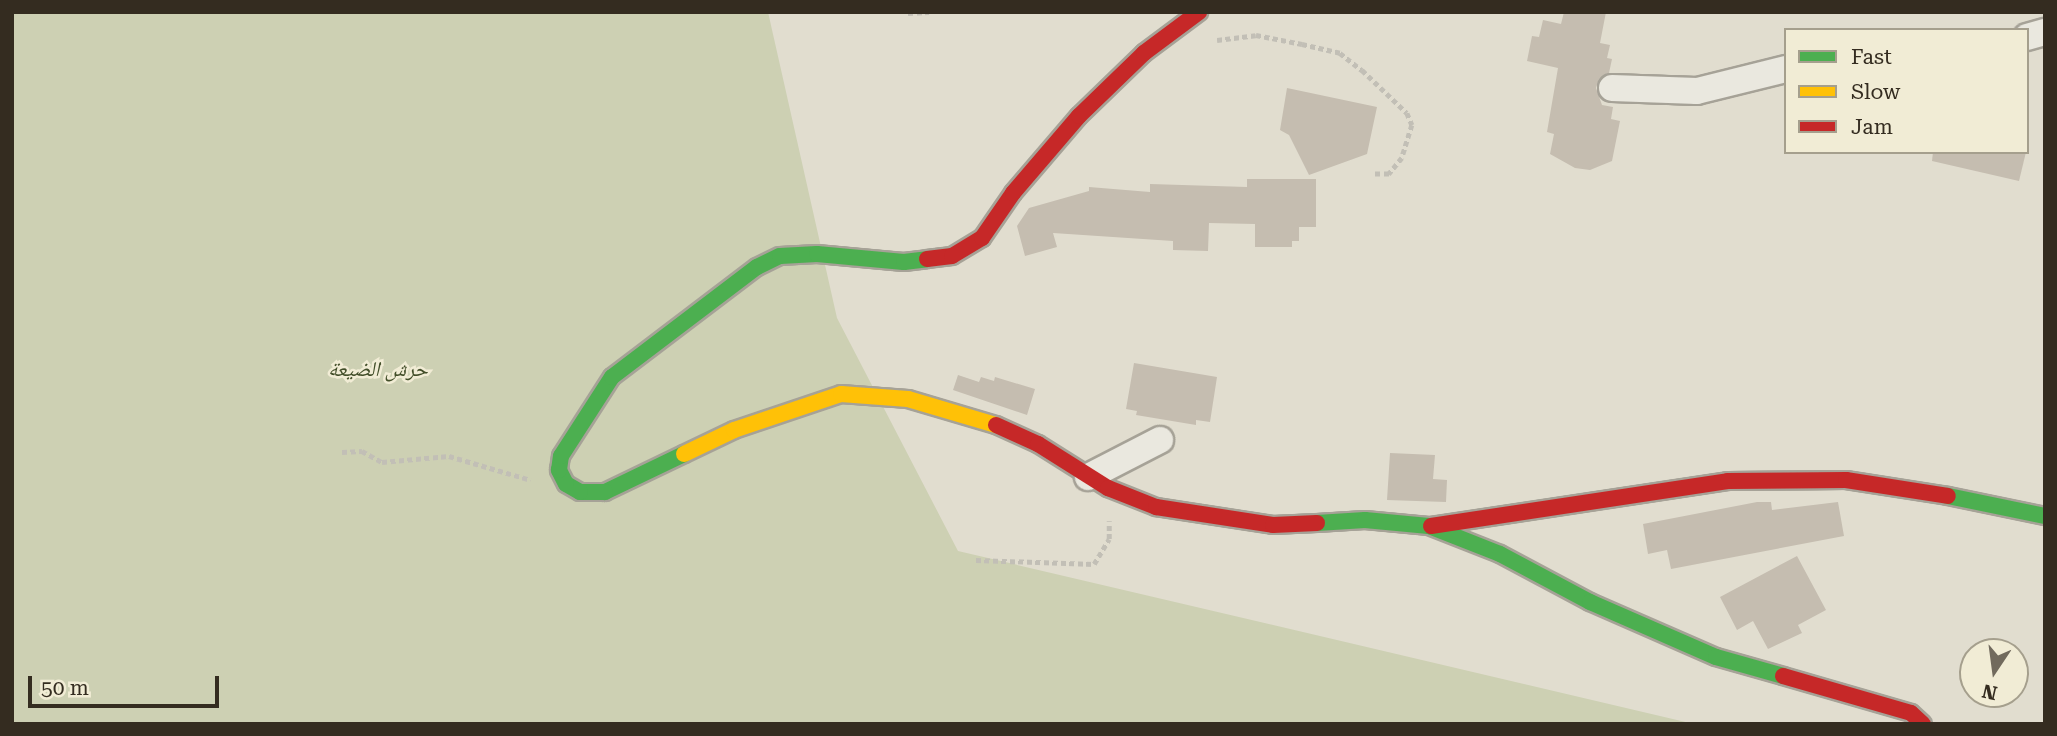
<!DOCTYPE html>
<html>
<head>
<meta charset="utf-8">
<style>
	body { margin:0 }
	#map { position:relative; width:2057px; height:736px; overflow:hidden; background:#e1ddcf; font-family:"Roboto Serif","Noto Naskh Arabic",serif }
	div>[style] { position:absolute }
	.green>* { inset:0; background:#cdd0b3 }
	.building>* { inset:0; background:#c5bdb0 }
	.path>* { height:4.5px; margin-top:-2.25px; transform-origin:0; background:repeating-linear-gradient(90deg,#c2bfb6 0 5px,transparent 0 8.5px) }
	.roads { filter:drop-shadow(2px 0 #a6a297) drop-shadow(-2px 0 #a6a297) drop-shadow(0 2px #a6a297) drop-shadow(0 -2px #a6a297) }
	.street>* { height:26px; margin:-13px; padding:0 13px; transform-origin:13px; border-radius:13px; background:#eae8df }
	.fast>* { height:16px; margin:-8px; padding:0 8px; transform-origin:8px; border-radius:8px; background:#4caf50 }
	.slow>* { height:16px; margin:-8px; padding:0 8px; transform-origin:8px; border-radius:8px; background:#ffc107 }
	.jam>* { height:16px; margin:-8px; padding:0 8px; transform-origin:8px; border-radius:8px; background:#c62828 }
	span { translate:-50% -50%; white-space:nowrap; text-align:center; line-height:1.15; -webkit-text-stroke:5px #f1ecd5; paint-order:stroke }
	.park-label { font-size:21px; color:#424e29; font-style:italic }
	.frame { position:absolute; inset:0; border:14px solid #342c20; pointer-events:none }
	.legend { position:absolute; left:1784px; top:28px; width:245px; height:126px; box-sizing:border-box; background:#f1ecd5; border:2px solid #a59f8d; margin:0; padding:9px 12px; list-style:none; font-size:21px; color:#342c20 }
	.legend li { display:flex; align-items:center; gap:14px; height:35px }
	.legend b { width:35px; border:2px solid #a59f8d }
	.north { position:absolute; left:1959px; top:638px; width:70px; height:70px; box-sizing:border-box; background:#f1ecd5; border:2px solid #a59f8d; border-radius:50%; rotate:193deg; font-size:19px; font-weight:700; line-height:28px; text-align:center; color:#342c20 }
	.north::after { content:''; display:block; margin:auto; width:24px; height:32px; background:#716a5d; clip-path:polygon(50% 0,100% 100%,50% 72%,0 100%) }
	.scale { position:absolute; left:28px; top:676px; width:191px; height:32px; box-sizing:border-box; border:4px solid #342c20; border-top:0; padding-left:9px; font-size:21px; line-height:24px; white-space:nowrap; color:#342c20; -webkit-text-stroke:5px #f1ecd5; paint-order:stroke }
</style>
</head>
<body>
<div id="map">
	<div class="green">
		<div style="clip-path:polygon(12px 12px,768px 12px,837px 318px,958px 551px,1694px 724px,12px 724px)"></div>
	</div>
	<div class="building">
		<div style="clip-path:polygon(1564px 12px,1606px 12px,1600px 43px,1610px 45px,1607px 58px,1612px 59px,1609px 73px,1599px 79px,1596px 88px,1602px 105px,1613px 107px,1611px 119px,1620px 121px,1612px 161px,1590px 170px,1575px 168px,1550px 154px,1554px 134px,1547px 132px,1558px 68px,1527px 61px,1532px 36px,1539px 37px,1543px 20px,1561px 24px)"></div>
		<div style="clip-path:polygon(1287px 88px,1377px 107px,1367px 154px,1309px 175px,1289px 135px,1280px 130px)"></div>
		<div style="clip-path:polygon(1933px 152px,2026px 152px,2019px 181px,1932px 161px)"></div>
		<div style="clip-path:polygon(1247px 179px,1316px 179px,1316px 227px,1299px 227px,1299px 241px,1292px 241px,1292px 247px,1255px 247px,1255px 224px,1209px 223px,1208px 251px,1173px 250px,1173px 241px,1053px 233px,1057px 247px,1025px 256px,1017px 226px,1029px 208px,1089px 191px,1089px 187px,1150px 192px,1150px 184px,1247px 187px)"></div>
		<div style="clip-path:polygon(1134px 363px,1217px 377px,1210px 422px,1196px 420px,1196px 425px,1136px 415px,1137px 411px,1126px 409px)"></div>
		<div style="clip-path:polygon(958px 375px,979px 382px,981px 377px,994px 381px,995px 377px,1035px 389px,1027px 415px,953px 390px)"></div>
		<div style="clip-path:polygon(1390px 453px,1435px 455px,1433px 479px,1447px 480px,1446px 502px,1387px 500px)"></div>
		<div style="clip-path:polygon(1757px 502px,1771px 502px,1772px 510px,1838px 502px,1844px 536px,1671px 569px,1667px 550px,1648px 554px,1643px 524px)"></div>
		<div style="clip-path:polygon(1797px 556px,1826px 610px,1798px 625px,1802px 633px,1768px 649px,1753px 621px,1737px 630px,1720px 597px)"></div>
	</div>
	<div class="path">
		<div style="left:908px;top:13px;width:21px;rotate:-3deg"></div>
		<div style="left:1217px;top:40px;width:39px;rotate:-7deg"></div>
		<div style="left:1256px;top:35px;width:47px;rotate:11.1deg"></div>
		<div style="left:1302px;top:44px;width:39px;rotate:13deg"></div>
		<div style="left:1340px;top:53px;width:28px;rotate:38deg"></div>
		<div style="left:1362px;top:70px;width:62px;rotate:43.7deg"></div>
		<div style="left:1407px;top:113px;width:13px;rotate:67deg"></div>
		<div style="left:1412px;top:125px;width:34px;rotate:107deg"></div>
		<div style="left:1402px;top:158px;width:21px;rotate:129deg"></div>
		<div style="left:1389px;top:174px;width:15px;rotate:180deg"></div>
		<div style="left:342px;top:452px;width:20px;rotate:-3deg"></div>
		<div style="left:362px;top:451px;width:23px;rotate:29deg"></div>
		<div style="left:382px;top:462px;width:67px;rotate:-5.1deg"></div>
		<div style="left:449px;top:456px;width:85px;rotate:16.3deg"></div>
		<div style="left:976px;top:560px;width:118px;rotate:1.9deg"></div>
		<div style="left:1094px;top:564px;width:29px;rotate:-59deg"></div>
		<div style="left:1109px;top:539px;width:18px;rotate:-90deg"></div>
	</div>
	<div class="roads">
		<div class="street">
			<div style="left:2027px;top:37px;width:19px;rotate:-16deg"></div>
			<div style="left:1612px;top:88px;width:85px;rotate:2deg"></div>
			<div style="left:1697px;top:91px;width:92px;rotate:-13.9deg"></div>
			<div style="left:1088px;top:477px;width:81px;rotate:-27.2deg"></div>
		</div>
		<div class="fast">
			<div style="left:684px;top:454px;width:88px;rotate:154.3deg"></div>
			<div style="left:605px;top:492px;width:25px;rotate:180deg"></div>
			<div style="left:580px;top:492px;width:16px;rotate:-150deg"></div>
			<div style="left:566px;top:484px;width:16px;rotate:-117deg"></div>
			<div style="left:559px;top:470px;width:14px;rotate:-82deg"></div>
			<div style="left:561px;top:456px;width:94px;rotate:-57.2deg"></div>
			<div style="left:612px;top:377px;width:182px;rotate:-37.2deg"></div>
			<div style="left:757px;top:267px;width:25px;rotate:-26deg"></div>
			<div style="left:780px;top:256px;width:37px;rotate:-3deg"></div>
			<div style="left:817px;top:254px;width:87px;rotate:5.3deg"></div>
			<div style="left:904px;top:262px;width:23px;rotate:-7deg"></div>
			<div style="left:1948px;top:496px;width:99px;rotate:11.7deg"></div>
			<div style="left:1317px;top:523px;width:48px;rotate:-3.6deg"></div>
			<div style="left:1365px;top:520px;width:64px;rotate:5.4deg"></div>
			<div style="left:1429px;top:526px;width:76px;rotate:21.5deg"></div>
			<div style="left:1500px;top:554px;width:102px;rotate:28.1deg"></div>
			<div style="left:1590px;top:602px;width:137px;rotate:23.6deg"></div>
			<div style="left:1716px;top:657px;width:70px;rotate:15.8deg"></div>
		</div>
		<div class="slow">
			<div style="left:684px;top:454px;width:55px;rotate:-25.6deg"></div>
			<div style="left:734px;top:430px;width:113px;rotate:-18.6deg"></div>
			<div style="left:841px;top:394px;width:67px;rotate:4.3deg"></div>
			<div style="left:908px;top:399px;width:92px;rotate:16.5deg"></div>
		</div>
		<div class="jam">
			<div style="left:927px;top:259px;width:25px;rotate:-7deg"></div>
			<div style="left:952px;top:256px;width:35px;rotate:-31deg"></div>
			<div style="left:982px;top:238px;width:55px;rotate:-55.4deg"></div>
			<div style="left:1013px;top:193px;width:101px;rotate:-49.4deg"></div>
			<div style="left:1079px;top:116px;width:91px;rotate:-44.1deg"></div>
			<div style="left:1144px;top:53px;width:69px;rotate:-36.7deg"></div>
			<div style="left:996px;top:425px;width:46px;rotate:24.3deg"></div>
			<div style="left:1038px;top:444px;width:83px;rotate:32.2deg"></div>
			<div style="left:1108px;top:488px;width:52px;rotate:21.6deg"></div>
			<div style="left:1156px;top:507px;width:118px;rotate:8.7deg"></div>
			<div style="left:1273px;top:525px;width:44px;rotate:-2.6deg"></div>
			<div style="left:1431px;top:526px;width:300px;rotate:-8.6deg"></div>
			<div style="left:1728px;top:481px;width:118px;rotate:-0.5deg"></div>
			<div style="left:1846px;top:480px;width:103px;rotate:8.9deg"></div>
			<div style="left:1783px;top:676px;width:133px;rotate:16.1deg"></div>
			<div style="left:1911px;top:713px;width:16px;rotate:43deg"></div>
		</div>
	</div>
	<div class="park-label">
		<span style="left:378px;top:369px">حرش الضيعة</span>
	</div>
	<div class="frame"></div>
	<ul class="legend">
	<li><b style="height:9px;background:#4caf50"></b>Fast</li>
	<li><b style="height:9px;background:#ffc107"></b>Slow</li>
	<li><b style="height:9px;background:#c62828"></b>Jam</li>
	</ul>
	<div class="north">N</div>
	<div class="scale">50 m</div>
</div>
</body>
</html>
